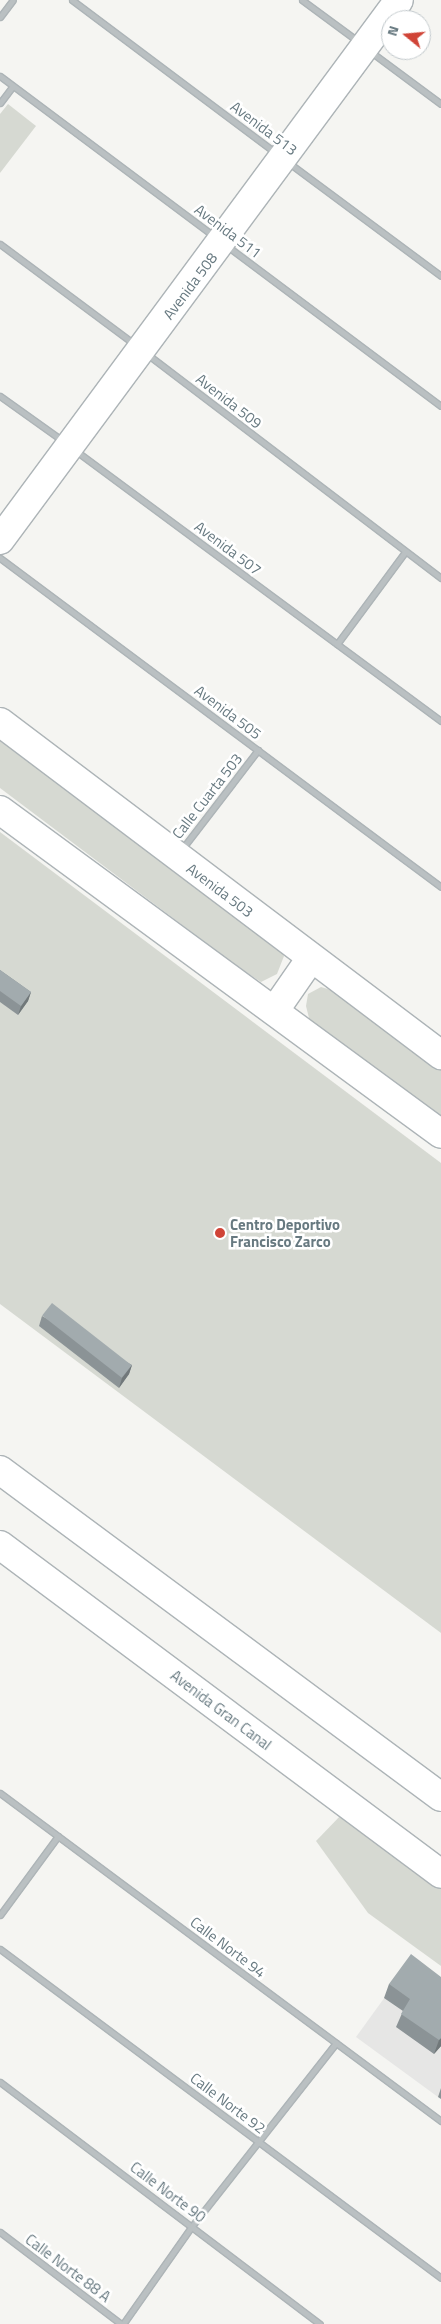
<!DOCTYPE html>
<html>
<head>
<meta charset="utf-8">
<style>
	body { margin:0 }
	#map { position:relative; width:441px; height:2324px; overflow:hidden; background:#f5f5f2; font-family:"Titillium Web",sans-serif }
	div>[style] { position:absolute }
	.built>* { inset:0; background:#e6e6e5 }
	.green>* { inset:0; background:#d6d9d2 }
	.roads { filter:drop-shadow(1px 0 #adb4b7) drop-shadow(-1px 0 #adb4b7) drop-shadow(0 1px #adb4b7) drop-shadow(0 -1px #adb4b7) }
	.street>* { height:5px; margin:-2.5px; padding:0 2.5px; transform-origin:2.5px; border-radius:2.5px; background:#bac0c2 }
	.secondary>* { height:28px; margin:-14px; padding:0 14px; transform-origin:14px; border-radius:14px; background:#fff }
	.primary>* { height:28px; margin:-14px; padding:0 14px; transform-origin:14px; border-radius:14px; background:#fff }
	.wall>* { inset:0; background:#8b9396 }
	.shaded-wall>* { inset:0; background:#71787a }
	.building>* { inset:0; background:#a2abae; transform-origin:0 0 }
	.dots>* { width:14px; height:14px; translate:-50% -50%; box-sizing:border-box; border:2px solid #fff; border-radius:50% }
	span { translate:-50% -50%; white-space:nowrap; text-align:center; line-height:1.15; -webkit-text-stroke:5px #fff; paint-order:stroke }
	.street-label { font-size:15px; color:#677980 }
	.poi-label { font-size:15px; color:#677980; font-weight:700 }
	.left { translate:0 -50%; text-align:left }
	.north { position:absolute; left:381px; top:10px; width:50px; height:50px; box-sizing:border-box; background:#fff; border:1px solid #c2c9cc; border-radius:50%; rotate:287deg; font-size:14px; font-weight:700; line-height:20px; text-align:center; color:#677980 }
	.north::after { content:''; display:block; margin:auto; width:18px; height:22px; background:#d04437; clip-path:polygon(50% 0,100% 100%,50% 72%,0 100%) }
</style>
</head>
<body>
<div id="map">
	<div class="built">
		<div style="clip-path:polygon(406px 1968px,441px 1994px,441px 2093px,438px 2097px,356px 2037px)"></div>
	</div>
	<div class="green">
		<div style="clip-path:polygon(8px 104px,36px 126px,0 173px,0 114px)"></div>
		<div style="clip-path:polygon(0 734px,280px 946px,284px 956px,277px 974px,261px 982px,238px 967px,0 788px)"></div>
		<div style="clip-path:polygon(0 832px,441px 1163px,441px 1633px,0 1304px)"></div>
		<div style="clip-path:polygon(321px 987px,338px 992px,441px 1068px,441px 1119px,310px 1022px,306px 1006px,308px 994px)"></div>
		<div style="clip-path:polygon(343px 1813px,441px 1887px,441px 1966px,368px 1913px,316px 1841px)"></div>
	</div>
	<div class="roads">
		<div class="street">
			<div style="left:72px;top:0;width:255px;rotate:36.9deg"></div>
			<div style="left:302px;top:0;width:71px;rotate:36.4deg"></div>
			<div style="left:0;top:17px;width:21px;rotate:-53deg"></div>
			<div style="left:371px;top:52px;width:87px;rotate:36.6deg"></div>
			<div style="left:0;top:76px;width:267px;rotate:36.8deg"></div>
			<div style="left:0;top:103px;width:21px;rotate:-53deg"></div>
			<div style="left:289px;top:163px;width:189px;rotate:36.6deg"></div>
			<div style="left:0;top:244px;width:167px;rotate:36.7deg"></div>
			<div style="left:227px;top:246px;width:267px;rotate:36.8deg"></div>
			<div style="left:147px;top:354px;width:370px;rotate:37.3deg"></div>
			<div style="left:0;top:396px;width:77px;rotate:35.5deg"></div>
			<div style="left:76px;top:451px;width:454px;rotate:36.5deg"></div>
			<div style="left:0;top:558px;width:550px;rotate:36.72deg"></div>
			<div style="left:337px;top:644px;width:114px;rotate:-53.5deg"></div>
			<div style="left:182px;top:849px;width:125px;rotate:-52.5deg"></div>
			<div style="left:0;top:1793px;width:550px;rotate:36.64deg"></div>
			<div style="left:0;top:1915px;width:98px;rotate:-53.7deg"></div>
			<div style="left:0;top:1949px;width:550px;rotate:36.72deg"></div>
			<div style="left:0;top:2082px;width:401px;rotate:37.1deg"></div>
			<div style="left:0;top:2232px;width:152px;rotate:37.2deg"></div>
			<div style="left:123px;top:2324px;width:120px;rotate:-54.9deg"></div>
			<div style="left:192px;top:2226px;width:233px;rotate:-51.8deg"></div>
		</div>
		<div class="secondary">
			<div style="left:0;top:722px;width:553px;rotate:37.06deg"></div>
		</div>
		<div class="primary">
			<div style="left:0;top:540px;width:671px;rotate:-53.54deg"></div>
			<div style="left:0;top:810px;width:547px;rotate:36.3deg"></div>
			<div style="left:275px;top:1010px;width:63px;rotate:-55.3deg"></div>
			<div style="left:0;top:1470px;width:549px;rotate:36.56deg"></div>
			<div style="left:0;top:1545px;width:550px;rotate:36.72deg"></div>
		</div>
	</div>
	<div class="wall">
		<div style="clip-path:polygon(0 970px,31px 992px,28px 1001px,18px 1015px,0 1002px)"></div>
		<div style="clip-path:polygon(42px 1316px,132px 1365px,129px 1374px,119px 1388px,39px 1326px)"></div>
		<div style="clip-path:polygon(441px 1977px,441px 2046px,434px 2054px,396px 2027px,403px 2011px,384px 1998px,389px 1984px)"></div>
		<div style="clip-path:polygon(441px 2088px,441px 2099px,438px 2097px)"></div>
	</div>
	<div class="shaded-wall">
		<div style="clip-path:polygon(31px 992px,28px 1001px,18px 1015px,21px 1006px)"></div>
		<div style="clip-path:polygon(132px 1365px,129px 1374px,119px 1388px,122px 1378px)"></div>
		<div style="clip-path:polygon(441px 2038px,441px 2046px,434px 2054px,439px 2040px)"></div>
	</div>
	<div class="building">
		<div style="clip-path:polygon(0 970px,31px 992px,21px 1006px,0 991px)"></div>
		<div style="left:52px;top:1303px;width:101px;height:16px;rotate:38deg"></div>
		<div style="clip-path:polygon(411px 1954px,441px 1977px,441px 2038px,439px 2040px,401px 2014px,410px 1999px,389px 1984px)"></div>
	</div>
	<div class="dots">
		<div style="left:220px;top:1233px;background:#d04437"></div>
	</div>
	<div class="street-label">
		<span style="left:264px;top:128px;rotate:37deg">Avenida 513</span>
		<span style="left:228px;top:231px;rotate:37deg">Avenida 511</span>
		<span style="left:190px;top:286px;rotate:-53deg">Avenida 508</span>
		<span style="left:229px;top:401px;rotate:38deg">Avenida 509</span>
		<span style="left:228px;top:548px;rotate:37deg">Avenida 507</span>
		<span style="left:228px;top:712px;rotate:37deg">Avenida 505</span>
		<span style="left:207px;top:796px;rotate:-52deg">Calle Cuarta 503</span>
		<span style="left:220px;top:890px;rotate:37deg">Avenida 503</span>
		<span style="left:221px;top:1710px;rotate:37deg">Avenida Gran Canal</span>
		<span style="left:228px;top:1947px;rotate:37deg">Calle Norte 94</span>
		<span style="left:228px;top:2103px;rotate:37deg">Calle Norte 92</span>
		<span style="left:168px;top:2192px;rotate:37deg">Calle Norte 90</span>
		<span style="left:68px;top:2268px;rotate:37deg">Calle Norte 88 A</span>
	</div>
	<div class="poi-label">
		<span class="left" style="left:230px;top:1233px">Centro Deportivo<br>Francisco Zarco</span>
	</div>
	<div class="north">N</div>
</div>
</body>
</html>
